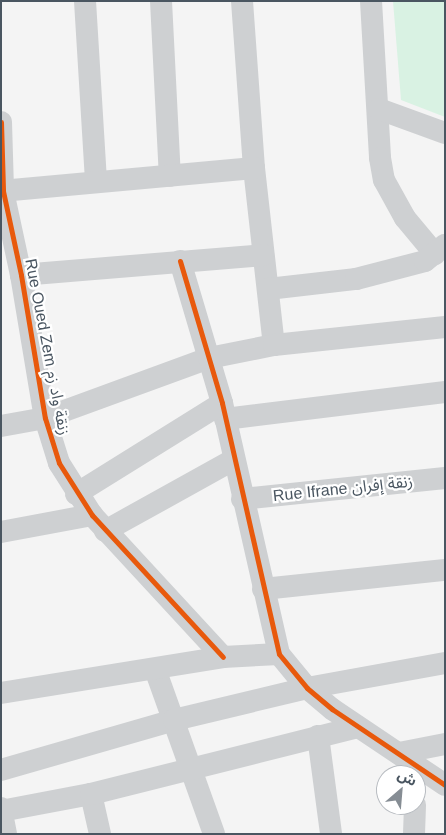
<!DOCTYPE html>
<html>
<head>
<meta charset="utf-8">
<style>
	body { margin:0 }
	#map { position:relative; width:446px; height:835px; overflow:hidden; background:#f4f4f4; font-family:Helvetica,"Noto Sans Arabic",sans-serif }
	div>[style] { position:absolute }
	.green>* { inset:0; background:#d9f2e3 }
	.minor>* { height:22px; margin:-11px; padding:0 11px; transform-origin:11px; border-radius:11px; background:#ced0d2 }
	.cycleway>* { height:5px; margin:-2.5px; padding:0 2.5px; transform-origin:2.5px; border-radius:2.5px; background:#e8590c }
	span { translate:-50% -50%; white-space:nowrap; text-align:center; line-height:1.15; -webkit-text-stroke:4.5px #fff; paint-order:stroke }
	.street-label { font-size:16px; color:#4a5661 }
	.frame { position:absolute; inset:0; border:2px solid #4a5661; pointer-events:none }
	.north { position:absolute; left:376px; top:765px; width:50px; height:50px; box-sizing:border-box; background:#fff; border:1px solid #b7bbc0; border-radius:50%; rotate:27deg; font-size:14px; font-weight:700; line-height:20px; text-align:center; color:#4a5661 }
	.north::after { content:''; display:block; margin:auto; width:18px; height:22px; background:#868d94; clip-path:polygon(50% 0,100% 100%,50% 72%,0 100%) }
</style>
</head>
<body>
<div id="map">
	<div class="green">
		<div style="clip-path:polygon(393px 1px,445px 1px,445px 117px,401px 100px)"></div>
	</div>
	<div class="minor">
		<div style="left:85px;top:1px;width:179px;rotate:86.5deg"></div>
		<div style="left:161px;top:1px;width:175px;rotate:87.1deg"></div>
		<div style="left:242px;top:1px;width:167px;rotate:85.9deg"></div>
		<div style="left:254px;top:168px;width:178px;rotate:83.6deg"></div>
		<div style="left:371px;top:1px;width:157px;rotate:86.7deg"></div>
		<div style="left:380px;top:158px;width:22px;rotate:80deg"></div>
		<div style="left:384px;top:180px;width:43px;rotate:61.1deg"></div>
		<div style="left:405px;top:218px;width:47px;rotate:50.2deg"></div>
		<div style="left:379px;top:109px;width:70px;rotate:20deg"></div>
		<div style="left:1px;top:122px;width:69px;rotate:88.3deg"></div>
		<div style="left:3px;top:191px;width:86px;rotate:77.9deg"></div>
		<div style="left:21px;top:275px;width:145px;rotate:80.5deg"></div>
		<div style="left:45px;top:418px;width:47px;rotate:72.7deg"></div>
		<div style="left:59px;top:463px;width:62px;rotate:57.6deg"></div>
		<div style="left:92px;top:515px;width:193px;rotate:47.3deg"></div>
		<div style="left:1px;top:191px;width:254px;rotate:-5.2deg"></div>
		<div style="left:180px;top:261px;width:148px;rotate:73.5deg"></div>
		<div style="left:222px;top:403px;width:257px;rotate:77.2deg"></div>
		<div style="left:279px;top:654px;width:44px;rotate:50.5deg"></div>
		<div style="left:307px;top:688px;width:33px;rotate:40deg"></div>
		<div style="left:332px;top:709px;width:136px;rotate:33.9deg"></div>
		<div style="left:21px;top:275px;width:243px;rotate:-4.7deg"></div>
		<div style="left:268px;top:289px;width:89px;rotate:-6.5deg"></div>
		<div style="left:356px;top:279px;width:71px;rotate:-14.6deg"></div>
		<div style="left:425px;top:261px;width:26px;rotate:-39deg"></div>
		<div style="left:225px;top:419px;width:222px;rotate:-7deg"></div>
		<div style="left:1px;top:426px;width:45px;rotate:-10.3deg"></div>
		<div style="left:45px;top:418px;width:175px;rotate:-20.1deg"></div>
		<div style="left:209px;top:358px;width:66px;rotate:-11.3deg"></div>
		<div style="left:274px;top:345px;width:172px;rotate:-6deg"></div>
		<div style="left:76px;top:494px;width:172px;rotate:-31.9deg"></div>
		<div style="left:242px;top:499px;width:204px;rotate:-5.9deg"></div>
		<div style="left:105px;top:531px;width:146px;rotate:-29deg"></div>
		<div style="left:1px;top:532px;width:93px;rotate:-10.6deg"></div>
		<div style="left:263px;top:589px;width:183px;rotate:-6deg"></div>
		<div style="left:155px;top:669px;width:175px;rotate:70.3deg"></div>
		<div style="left:1px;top:693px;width:225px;rotate:-9.2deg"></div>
		<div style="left:223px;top:657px;width:56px;rotate:-3.1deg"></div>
		<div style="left:318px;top:736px;width:99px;rotate:82.4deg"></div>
		<div style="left:399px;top:753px;width:47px;rotate:-11.1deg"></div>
		<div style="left:1px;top:770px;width:180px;rotate:-16.1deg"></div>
		<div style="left:174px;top:720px;width:137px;rotate:-13.5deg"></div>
		<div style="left:307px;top:688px;width:140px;rotate:-10.3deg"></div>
		<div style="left:91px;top:794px;width:41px;rotate:77.3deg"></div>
		<div style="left:1px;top:808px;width:26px;rotate:79deg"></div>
		<div style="left:1px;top:811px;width:92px;rotate:-10.7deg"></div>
		<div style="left:91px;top:794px;width:274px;rotate:-14.1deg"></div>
		<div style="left:414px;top:834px;width:29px;rotate:-88deg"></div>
	</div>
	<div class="cycleway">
		<div style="left:1px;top:122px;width:69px;rotate:88.3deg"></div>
		<div style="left:3px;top:191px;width:86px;rotate:77.9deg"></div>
		<div style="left:21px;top:275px;width:145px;rotate:80.5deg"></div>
		<div style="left:45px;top:418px;width:47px;rotate:72.7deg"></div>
		<div style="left:59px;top:463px;width:62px;rotate:57.6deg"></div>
		<div style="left:92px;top:515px;width:193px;rotate:47.3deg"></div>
		<div style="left:180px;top:261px;width:148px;rotate:73.5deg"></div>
		<div style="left:222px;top:403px;width:257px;rotate:77.2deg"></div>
		<div style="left:279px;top:654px;width:44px;rotate:50.5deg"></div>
		<div style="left:307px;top:688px;width:33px;rotate:40deg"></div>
		<div style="left:332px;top:709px;width:136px;rotate:33.9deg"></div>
	</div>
	<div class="street-label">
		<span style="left:47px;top:347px;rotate:79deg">Rue Oued Zem زنقة واد زم</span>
		<span style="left:343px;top:489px;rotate:-6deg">Rue Ifrane زنقة إفران</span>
	</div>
	<div class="frame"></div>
	<div class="north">ش</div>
</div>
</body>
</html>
